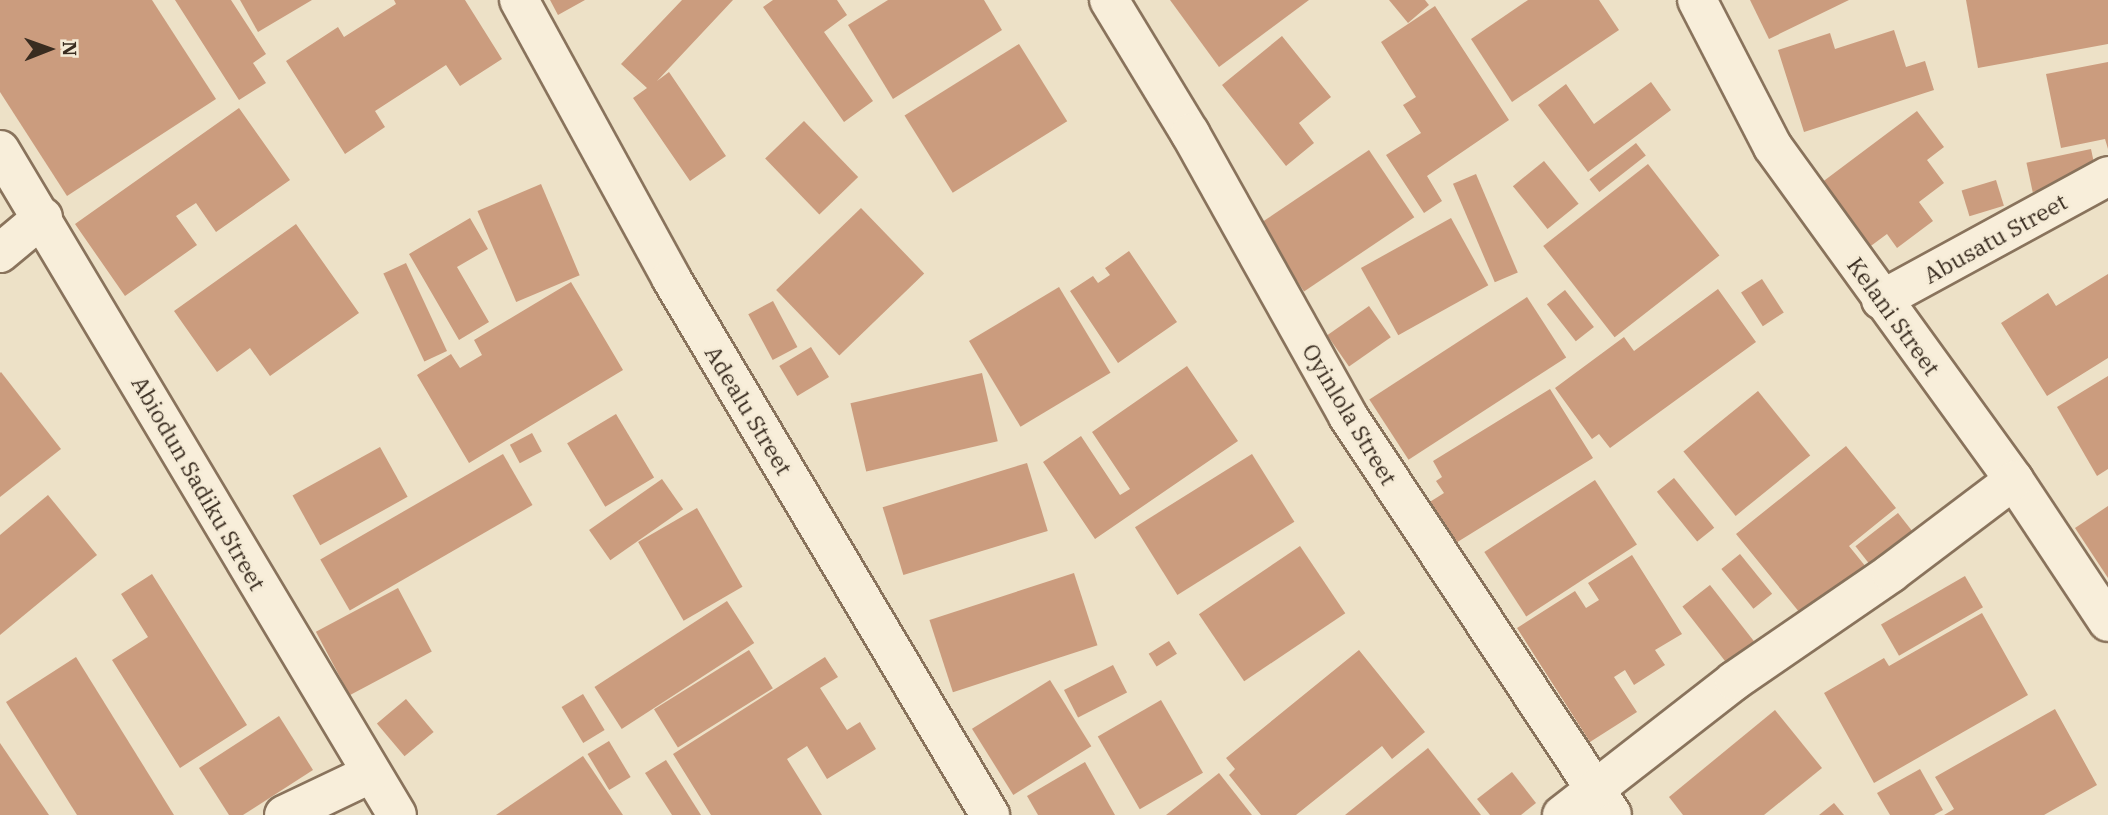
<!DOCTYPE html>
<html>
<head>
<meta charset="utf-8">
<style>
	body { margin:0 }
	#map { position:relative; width:2108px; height:815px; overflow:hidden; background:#ede1c7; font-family:"IBM Plex Serif",serif }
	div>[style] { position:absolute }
	.building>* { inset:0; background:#cb9c7e; transform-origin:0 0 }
	.roads { filter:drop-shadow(2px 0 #89735c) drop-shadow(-2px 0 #89735c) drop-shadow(0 2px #89735c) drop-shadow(0 -2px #89735c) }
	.minor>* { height:38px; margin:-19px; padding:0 19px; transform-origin:19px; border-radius:19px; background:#f8eeda }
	span { translate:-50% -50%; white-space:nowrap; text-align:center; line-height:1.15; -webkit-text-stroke:5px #f5ebd6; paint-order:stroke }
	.street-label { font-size:23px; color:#392c20 }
	.north { position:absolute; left:14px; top:14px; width:70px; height:70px; -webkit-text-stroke:5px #f5ebd6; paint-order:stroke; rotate:89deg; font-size:19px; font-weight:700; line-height:28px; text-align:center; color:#392c20 }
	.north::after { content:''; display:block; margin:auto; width:24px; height:32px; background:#392c20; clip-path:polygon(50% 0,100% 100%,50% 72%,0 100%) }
</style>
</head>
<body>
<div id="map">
	<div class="building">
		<div style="clip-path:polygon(0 0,152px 0,216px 99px,67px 196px,0 92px)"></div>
		<div style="clip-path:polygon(175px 0,231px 0,266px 54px,253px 63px,266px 83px,239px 100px)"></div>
		<div style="clip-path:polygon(240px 0,312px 0,258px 32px)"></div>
		<div style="clip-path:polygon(394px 0,465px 0,502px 59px,460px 86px,446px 65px,375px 111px,385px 127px,345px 154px,286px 61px,338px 27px,344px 37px,396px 4px)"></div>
		<div style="clip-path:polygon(550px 0,585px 0,558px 15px)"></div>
		<div style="clip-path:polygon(682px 0,733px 0,657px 81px,669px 72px,726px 156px,690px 181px,633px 98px,647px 88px,621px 64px)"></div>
		<div style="clip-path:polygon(773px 0,837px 0,847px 15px,824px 32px,873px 101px,844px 122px,763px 7px)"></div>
		<div style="clip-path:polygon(888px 0,984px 0,1002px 30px,893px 99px,848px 25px)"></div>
		<div style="clip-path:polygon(1170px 0,1309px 0,1219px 67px)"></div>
		<div style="clip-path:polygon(1389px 0,1425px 0,1429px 5px,1408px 23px)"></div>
		<div style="clip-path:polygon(1528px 0,1599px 0,1619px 30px,1512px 102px,1471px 39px)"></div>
		<div style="clip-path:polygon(1750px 0,1849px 0,1769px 39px)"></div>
		<div style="clip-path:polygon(1966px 0,2108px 0,2108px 44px,1978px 68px)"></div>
		<div style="clip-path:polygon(1435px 6px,1509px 120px,1427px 176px,1442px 201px,1424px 213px,1386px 155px,1421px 133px,1403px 105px,1416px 97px,1381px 42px)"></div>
		<div style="clip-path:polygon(1894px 30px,1906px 67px,1925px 61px,1934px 90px,1804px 132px,1778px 50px,1830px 33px,1835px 49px)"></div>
		<div style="clip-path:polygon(1282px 36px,1331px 97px,1299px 123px,1314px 143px,1286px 166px,1222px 85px)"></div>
		<div style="left:1019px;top:44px;width:91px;height:135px;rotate:58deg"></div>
		<div style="clip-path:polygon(2108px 62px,2108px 149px,2105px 139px,2061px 148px,2046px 74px)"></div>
		<div style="clip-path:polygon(1651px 82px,1671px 110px,1588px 172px,1538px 105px,1566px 84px,1594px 124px)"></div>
		<div style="clip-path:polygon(239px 108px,290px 180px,216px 232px,196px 203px,176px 216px,197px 245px,125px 296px,75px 224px)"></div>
		<div style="clip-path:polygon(1917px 111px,1944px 147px,1927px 160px,1944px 183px,1919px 202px,1933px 221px,1897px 248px,1887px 234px,1860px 254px,1813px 189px)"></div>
		<div style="left:804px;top:121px;width:78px;height:54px;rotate:46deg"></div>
		<div style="left:1636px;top:143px;width:16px;height:59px;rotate:52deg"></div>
		<div style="left:2091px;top:149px;width:30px;height:66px;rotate:78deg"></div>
		<div style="left:1369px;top:150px;width:81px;height:133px;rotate:56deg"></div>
		<div style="left:1544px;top:161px;width:55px;height:40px;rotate:51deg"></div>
		<div style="left:1648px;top:164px;width:116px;height:133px;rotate:52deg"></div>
		<div style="left:1476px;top:174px;width:107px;height:25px;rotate:67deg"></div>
		<div style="left:1996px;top:180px;width:27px;height:36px;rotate:73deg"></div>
		<div style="left:541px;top:184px;width:99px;height:69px;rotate:67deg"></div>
		<div style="left:861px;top:208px;width:91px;height:118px;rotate:46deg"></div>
		<div style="clip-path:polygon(470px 218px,488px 249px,457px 267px,489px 322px,459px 340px,409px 254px)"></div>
		<div style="left:1451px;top:218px;width:77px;height:103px;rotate:61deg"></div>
		<div style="clip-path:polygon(296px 224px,359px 313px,270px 376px,250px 348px,217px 372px,174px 311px)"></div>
		<div style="clip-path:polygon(1129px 251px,1177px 322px,1118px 363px,1070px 291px,1093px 276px,1098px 283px,1110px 275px,1105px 268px)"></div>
		<div style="left:406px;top:263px;width:97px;height:25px;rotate:65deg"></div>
		<div style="clip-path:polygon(2108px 274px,2108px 358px,2047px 396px,2001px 323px,2048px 293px,2056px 306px)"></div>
		<div style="left:1762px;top:279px;width:40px;height:25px;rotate:57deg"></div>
		<div style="clip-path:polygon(571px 282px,623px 370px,469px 463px,417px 375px,451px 354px,460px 368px,482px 355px,474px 340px)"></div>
		<div style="left:1059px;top:287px;width:100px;height:105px;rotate:59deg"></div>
		<div style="clip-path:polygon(1718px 289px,1756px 342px,1610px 448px,1599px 434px,1592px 439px,1555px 388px,1624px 337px,1634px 351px)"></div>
		<div style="left:1565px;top:290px;width:47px;height:23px;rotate:52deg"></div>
		<div style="left:1527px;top:297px;width:72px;height:188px;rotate:57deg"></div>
		<div style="left:773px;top:301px;width:52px;height:28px;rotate:62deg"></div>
		<div style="left:1369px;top:306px;width:38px;height:51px;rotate:55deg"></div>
		<div style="left:811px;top:347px;width:35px;height:37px;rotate:59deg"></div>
		<div style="clip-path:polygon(1187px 366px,1238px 441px,1095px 539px,1043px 462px,1081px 436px,1120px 495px,1130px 489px,1092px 432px)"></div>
		<div style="clip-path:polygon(1px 372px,61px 449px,0 497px,0 373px)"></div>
		<div style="left:982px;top:373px;width:70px;height:135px;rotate:77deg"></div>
		<div style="clip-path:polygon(2108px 376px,2108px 469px,2097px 476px,2057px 407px)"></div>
		<div style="clip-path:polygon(1550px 389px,1593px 458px,1451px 546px,1425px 505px,1444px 493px,1436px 481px,1442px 477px,1433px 461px)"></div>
		<div style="left:1758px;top:391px;width:83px;height:96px;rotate:51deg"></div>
		<div style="left:616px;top:414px;width:74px;height:57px;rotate:59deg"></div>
		<div style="left:532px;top:433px;width:21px;height:25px;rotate:62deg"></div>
		<div style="clip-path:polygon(1846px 446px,1896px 508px,1849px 546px,1866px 567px,1804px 618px,1736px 534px)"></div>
		<div style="left:380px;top:447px;width:57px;height:100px;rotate:61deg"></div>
		<div style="left:503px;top:454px;width:59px;height:211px;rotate:60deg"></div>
		<div style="left:1252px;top:454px;width:80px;height:138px;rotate:58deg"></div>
		<div style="left:1027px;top:463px;width:71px;height:151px;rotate:73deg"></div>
		<div style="left:1674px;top:478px;width:64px;height:22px;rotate:51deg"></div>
		<div style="left:662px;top:479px;width:37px;height:89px;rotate:55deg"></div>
		<div style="left:1595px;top:480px;width:77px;height:132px;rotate:57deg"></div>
		<div style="clip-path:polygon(48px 495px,97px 555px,0 635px,0 535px)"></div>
		<div style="clip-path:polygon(2108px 506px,2108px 578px,2075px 528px)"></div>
		<div style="left:697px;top:508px;width:91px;height:68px;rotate:60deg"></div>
		<div style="left:1898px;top:513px;width:29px;height:54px;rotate:52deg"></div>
		<div style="left:1300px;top:546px;width:81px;height:122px;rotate:56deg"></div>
		<div style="left:1740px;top:554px;width:51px;height:24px;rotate:51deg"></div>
		<div style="clip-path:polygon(1632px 555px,1682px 634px,1655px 650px,1665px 665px,1634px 685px,1625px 670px,1614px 677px,1637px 712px,1590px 742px,1517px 628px,1575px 591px,1586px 608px,1599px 600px,1588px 583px)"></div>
		<div style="left:1074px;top:573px;width:76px;height:152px;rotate:72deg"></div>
		<div style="clip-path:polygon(152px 574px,247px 725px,180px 768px,112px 660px,148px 637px,121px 594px)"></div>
		<div style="left:1965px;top:576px;width:36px;height:97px;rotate:60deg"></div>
		<div style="left:1710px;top:585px;width:80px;height:35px;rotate:52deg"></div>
		<div style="left:398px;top:588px;width:72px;height:93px;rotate:62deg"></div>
		<div style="left:727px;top:601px;width:50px;height:158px;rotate:57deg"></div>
		<div style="clip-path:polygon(1982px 613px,2028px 695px,1874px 783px,1824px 693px,1884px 658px,1889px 666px)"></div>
		<div style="left:1169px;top:641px;width:15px;height:24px;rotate:58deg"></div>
		<div style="left:749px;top:650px;width:45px;height:112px;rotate:58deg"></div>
		<div style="clip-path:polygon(1359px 650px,1425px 732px,1392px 759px,1382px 746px,1296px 815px,1261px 815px,1229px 775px,1235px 769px,1226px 758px)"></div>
		<div style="clip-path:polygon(76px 657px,174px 815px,77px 815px,6px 702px)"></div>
		<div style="clip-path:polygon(825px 657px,838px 677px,820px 688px,847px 730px,860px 722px,876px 749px,827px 779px,807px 746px,787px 759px,822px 815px,711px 815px,673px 754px)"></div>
		<div style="left:1113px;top:665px;width:31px;height:55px;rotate:63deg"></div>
		<div style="left:1050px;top:680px;width:78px;height:92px;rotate:58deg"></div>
		<div style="left:583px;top:694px;width:42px;height:25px;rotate:59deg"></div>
		<div style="left:406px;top:699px;width:43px;height:38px;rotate:50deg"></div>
		<div style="left:1161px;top:700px;width:84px;height:73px;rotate:60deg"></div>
		<div style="clip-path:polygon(2055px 709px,2097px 785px,2044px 815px,1944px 815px,1954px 809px,1935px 777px)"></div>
		<div style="clip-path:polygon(1775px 710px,1822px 768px,1764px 815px,1683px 815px,1669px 797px)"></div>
		<div style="clip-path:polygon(279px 716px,313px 770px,243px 815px,229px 815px,199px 768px)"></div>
		<div style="left:609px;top:741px;width:42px;height:25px;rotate:59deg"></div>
		<div style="clip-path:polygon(0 743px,49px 815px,0 815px)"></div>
		<div style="clip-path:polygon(1428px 748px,1481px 815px,1345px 815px)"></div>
		<div style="clip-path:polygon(583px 756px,623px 815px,496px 815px)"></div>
		<div style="clip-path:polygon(666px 760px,701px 815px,672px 815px,645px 773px)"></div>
		<div style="clip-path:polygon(1085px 762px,1115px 815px,1038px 815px,1027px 796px)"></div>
		<div style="clip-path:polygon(1920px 769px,1943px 810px,1934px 815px,1890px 815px,1877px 793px)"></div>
		<div style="clip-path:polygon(1512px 772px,1536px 803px,1521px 815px,1490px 815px,1477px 799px)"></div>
		<div style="clip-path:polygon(1219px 773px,1252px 815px,1166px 815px)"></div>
		<div style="clip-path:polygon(1834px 803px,1844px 815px,1819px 815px)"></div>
	</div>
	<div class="roads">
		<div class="minor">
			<div style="left:519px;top:0;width:317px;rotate:61.3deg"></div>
			<div style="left:671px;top:278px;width:625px;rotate:59.29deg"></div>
			<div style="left:1109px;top:0;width:156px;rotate:58.7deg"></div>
			<div style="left:1190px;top:133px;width:324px;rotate:60.8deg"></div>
			<div style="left:1348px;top:416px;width:478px;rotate:56.5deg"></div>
			<div style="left:1697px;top:0;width:165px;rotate:62.7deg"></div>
			<div style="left:1773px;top:147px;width:411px;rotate:54.1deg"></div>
			<div style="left:2014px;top:480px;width:170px;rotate:56.5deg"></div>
			<div style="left:0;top:150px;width:774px;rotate:59.16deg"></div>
			<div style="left:0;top:253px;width:56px;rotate:-39.9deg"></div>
			<div style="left:1881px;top:300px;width:259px;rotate:-28.6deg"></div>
			<div style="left:284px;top:815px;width:95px;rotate:-25.5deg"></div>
			<div style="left:1562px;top:815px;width:218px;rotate:-37.9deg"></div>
			<div style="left:1734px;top:681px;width:191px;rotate:-34.5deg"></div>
			<div style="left:1891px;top:573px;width:154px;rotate:-37.1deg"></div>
		</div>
	</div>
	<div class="street-label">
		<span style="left:1995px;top:238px;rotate:-29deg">Abusatu Street</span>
		<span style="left:1894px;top:316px;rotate:54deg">Kelani Street</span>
		<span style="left:749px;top:410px;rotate:59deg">Adealu Street</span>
		<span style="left:1350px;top:414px;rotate:59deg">Oyinlola Street</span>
		<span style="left:199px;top:483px;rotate:60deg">Abiodun Sadiku Street</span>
	</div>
	<div class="north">N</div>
</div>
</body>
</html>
